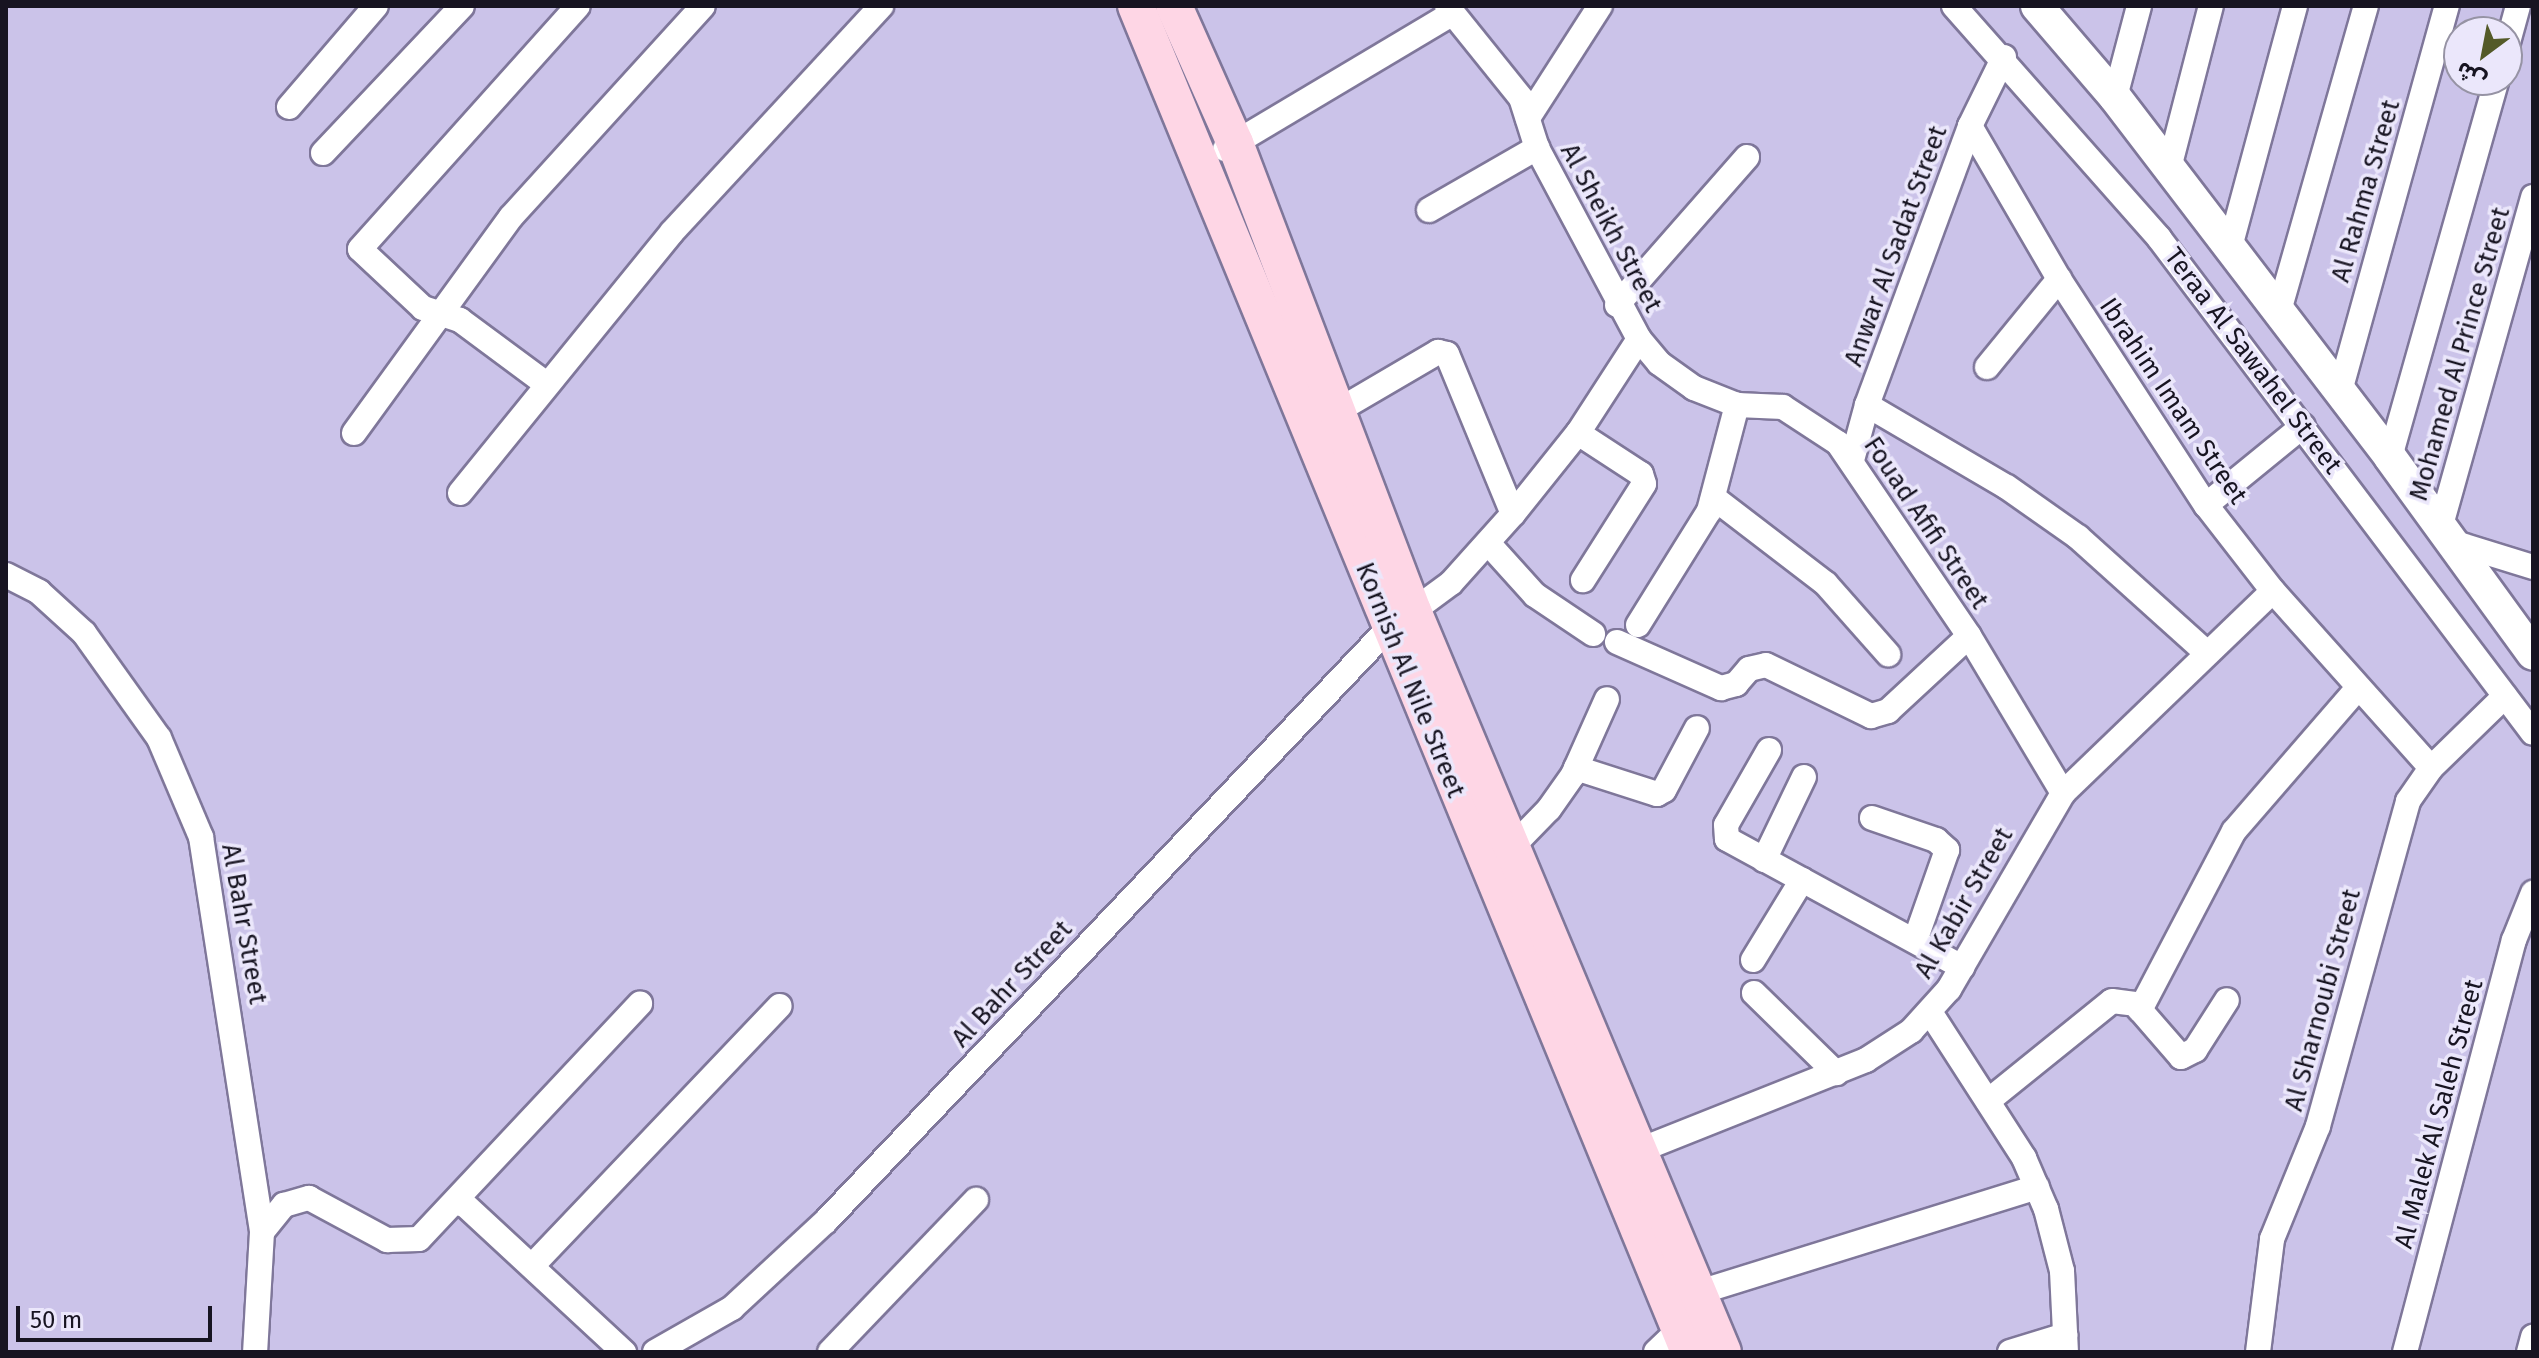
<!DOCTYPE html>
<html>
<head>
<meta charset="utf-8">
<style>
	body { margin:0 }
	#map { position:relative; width:2539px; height:1358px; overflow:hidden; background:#cbc3e9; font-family:"Fira Sans","Noto Sans Arabic",sans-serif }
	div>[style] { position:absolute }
	.roads { filter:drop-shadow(2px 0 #7f779a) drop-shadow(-2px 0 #7f779a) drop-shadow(0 2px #7f779a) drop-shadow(0 -2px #7f779a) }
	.street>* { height:24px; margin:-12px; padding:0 12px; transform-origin:12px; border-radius:12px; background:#fff }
	.secondary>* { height:32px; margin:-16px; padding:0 16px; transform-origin:16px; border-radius:16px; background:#fff }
	.primary>* { height:36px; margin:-18px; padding:0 18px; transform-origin:18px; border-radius:18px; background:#fed6e5 }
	span { translate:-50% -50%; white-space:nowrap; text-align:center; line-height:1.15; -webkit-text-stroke:7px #ebe7fb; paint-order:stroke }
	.street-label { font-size:26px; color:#171421 }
	.frame { position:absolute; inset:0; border:8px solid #171421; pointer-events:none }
	.north { position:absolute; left:2443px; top:16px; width:80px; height:80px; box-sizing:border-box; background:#ebe7fb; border:2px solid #9693a4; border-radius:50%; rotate:212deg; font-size:22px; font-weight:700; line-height:32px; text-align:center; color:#171421 }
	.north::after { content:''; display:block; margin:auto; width:28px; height:36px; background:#545a28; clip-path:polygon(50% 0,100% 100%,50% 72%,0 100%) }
	.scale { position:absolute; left:16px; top:1306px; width:196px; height:36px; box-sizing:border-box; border:4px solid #171421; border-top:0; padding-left:10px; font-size:24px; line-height:28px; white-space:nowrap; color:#171421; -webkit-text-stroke:6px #ebe7fb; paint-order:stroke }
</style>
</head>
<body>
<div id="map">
	<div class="roads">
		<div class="street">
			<div style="left:1954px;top:6px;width:310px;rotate:48.5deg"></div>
			<div style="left:2159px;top:238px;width:620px;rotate:52.93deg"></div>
			<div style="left:2507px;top:46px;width:41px;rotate:-74.6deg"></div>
			<div style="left:2115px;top:97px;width:94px;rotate:-75.2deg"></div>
			<div style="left:289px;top:107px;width:133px;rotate:-49.3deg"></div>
			<div style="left:1528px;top:118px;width:133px;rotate:-57.3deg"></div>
			<div style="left:1970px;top:126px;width:177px;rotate:59.8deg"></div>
			<div style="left:2059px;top:279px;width:270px;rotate:57deg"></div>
			<div style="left:2206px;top:505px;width:109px;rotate:52.1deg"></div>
			<div style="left:2273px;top:591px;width:237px;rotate:48.2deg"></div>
			<div style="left:1225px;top:149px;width:265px;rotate:-30.8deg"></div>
			<div style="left:323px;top:153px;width:202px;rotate:-46.6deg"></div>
			<div style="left:2169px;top:168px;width:167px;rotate:-75.5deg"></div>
			<div style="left:1429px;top:210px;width:125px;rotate:-29.9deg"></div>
			<div style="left:2230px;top:247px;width:250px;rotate:-74.9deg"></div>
			<div style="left:1617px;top:305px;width:197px;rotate:-48.7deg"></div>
			<div style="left:2279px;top:311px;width:317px;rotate:-74.1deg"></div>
			<div style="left:1639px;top:339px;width:31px;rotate:50deg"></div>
			<div style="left:1659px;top:363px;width:43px;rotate:35.5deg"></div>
			<div style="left:1694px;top:388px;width:46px;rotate:21.6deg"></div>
			<div style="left:1737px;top:405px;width:46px;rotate:2.5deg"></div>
			<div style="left:1783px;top:407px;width:66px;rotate:33.2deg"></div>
			<div style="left:1838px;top:443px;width:233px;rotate:55.8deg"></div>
			<div style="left:1969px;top:636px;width:183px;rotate:59.1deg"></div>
			<div style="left:1987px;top:367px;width:114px;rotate:-50.7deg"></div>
			<div style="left:545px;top:383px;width:106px;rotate:-143.5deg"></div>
			<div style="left:460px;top:320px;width:39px;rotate:-162deg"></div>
			<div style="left:423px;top:308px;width:86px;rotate:-136.9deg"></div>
			<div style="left:360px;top:249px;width:326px;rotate:-48.1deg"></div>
			<div style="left:2340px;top:391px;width:400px;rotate:-74.5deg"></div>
			<div style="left:1867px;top:405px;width:162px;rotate:30.4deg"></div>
			<div style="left:2007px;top:487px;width:87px;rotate:35.2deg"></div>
			<div style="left:2078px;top:537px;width:173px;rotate:42deg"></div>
			<div style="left:1339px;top:410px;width:115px;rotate:-30.4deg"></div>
			<div style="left:1438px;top:352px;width:9px;rotate:13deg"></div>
			<div style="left:1447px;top:354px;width:173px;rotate:67.6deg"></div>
			<div style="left:354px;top:433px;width:267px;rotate:-54deg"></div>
			<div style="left:511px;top:217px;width:285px;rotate:-47.7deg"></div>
			<div style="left:1578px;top:433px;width:75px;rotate:33.1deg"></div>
			<div style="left:1641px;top:474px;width:10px;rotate:73deg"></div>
			<div style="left:1644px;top:484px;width:114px;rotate:122.4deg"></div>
			<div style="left:2390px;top:457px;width:392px;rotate:-74.2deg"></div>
			<div style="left:1852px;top:460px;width:57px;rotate:-74.7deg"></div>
			<div style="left:1867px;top:405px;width:297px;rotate:-69.7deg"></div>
			<div style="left:1970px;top:126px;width:77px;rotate:-63.8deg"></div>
			<div style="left:460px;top:493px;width:336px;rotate:-50.9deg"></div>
			<div style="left:672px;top:232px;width:308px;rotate:-47.2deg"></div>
			<div style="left:1714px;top:498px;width:141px;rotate:37.5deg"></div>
			<div style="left:1826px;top:584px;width:94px;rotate:48.5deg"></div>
			<div style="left:2206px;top:505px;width:125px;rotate:-39.2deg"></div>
			<div style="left:2441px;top:525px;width:341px;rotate:-74.3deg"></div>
			<div style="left:1488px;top:543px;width:70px;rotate:47.9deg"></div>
			<div style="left:1535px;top:595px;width:70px;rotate:33.9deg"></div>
			<div style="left:2455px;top:543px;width:82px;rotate:17.1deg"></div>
			<div style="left:6px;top:575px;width:37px;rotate:27deg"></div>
			<div style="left:39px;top:592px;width:61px;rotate:42.3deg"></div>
			<div style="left:84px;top:633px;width:129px;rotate:54.5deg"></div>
			<div style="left:159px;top:738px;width:108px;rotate:67deg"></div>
			<div style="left:201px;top:837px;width:400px;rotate:81.2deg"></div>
			<div style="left:262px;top:1232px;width:120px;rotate:93.3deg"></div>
			<div style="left:1413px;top:611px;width:47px;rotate:-36.4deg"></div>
			<div style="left:1451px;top:583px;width:93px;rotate:-48.1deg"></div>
			<div style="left:1513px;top:514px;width:104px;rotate:-51.3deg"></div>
			<div style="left:1578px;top:433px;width:112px;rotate:-57deg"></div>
			<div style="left:1639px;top:339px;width:217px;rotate:-118.1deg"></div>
			<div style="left:1537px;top:148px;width:52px;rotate:-107.7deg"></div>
			<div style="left:1521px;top:98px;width:118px;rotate:-128.8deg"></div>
			<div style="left:1638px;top:625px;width:134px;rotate:-58.1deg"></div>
			<div style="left:1709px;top:511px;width:110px;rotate:-75.2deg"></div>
			<div style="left:1617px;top:642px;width:114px;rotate:23.9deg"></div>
			<div style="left:1721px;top:688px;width:16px;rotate:-15deg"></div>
			<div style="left:1736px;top:684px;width:20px;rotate:-49deg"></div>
			<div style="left:1749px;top:669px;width:17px;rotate:-13deg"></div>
			<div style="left:1766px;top:665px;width:117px;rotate:25.9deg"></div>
			<div style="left:1871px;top:716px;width:18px;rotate:-16deg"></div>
			<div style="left:1888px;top:711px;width:110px;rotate:-42.8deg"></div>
			<div style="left:1769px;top:750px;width:86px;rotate:119.8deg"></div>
			<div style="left:1726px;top:825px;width:14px;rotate:86deg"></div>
			<div style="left:1727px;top:839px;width:268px;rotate:28.6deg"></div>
			<div style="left:1576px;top:768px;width:85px;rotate:17.8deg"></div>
			<div style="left:1657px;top:794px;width:8px;rotate:-30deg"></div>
			<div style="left:1664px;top:790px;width:70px;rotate:-62deg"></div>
			<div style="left:1872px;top:818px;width:68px;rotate:19deg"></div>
			<div style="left:1936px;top:840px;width:15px;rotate:42deg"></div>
			<div style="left:1947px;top:850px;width:96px;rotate:109.4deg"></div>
			<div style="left:1512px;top:847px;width:53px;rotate:-45.8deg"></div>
			<div style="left:1549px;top:809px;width:42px;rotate:-54.8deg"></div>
			<div style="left:1573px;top:775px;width:83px;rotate:-65.9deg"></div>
			<div style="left:1764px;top:860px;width:92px;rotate:-64.3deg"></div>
			<div style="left:1753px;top:960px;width:94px;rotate:-58.5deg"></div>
			<div style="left:1754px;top:993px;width:115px;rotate:44.3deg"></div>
			<div style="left:2140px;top:1010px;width:202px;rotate:-62.3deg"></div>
			<div style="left:2234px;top:831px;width:188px;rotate:-49.1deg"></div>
			<div style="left:1930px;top:1012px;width:174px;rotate:57.2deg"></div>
			<div style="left:2024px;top:1158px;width:56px;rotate:66.7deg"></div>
			<div style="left:2046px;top:1209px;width:64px;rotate:75.5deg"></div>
			<div style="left:2062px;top:1271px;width:81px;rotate:87.2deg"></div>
			<div style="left:1988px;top:1101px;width:159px;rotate:-38.9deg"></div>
			<div style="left:2112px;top:1001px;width:23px;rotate:7deg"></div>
			<div style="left:2135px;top:1004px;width:70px;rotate:49deg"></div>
			<div style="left:2181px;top:1057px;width:16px;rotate:-27deg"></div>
			<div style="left:2195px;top:1050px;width:59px;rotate:-57.4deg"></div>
			<div style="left:1640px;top:1150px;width:243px;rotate:-21.7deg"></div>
			<div style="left:1866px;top:1060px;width:54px;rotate:-32.8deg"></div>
			<div style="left:1911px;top:1031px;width:57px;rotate:-47.9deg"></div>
			<div style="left:1949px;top:989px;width:227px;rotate:-59.8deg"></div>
			<div style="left:2063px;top:793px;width:291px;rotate:-43.9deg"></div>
			<div style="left:455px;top:1202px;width:10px;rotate:17deg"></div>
			<div style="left:465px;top:1205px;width:217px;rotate:42.8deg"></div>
			<div style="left:262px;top:1232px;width:35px;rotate:-51deg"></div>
			<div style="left:284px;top:1205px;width:26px;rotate:-16deg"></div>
			<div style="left:309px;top:1198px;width:89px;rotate:28.3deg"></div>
			<div style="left:387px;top:1240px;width:32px;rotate:-2deg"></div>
			<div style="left:419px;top:1239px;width:323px;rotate:-46.8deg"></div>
			<div style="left:532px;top:1266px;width:359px;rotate:-46.4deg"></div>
			<div style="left:1700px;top:1292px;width:353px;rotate:-17.3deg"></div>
			<div style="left:655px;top:1352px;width:89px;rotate:-29.7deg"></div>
			<div style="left:732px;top:1308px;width:128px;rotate:-42.8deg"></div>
			<div style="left:826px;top:1221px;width:818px;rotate:-46.49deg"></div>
			<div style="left:830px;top:1352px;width:211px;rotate:-46.2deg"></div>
			<div style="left:1656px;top:1352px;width:32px;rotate:-44deg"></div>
			<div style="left:2010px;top:1352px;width:58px;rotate:-17.2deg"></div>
			<div style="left:2258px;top:1352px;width:114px;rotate:-82.9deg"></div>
			<div style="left:2272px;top:1239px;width:122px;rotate:-67.8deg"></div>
			<div style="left:2318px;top:1126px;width:337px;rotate:-74.5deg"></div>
			<div style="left:2408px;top:801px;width:40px;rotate:-55.1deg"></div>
			<div style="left:2431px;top:768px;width:103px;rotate:-44.2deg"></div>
			<div style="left:2405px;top:1352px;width:426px;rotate:-75.2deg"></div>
			<div style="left:2514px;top:940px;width:51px;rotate:-68deg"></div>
			<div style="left:2529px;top:1352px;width:16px;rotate:-75deg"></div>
		</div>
		<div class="secondary">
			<div style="left:2037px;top:6px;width:120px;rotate:49.4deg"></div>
			<div style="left:2115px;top:97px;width:453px;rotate:52.6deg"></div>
			<div style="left:2390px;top:457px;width:243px;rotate:54deg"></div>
		</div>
		<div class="primary">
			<div style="left:1136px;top:6px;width:1455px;rotate:67.66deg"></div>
			<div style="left:1174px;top:6px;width:150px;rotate:66deg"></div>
			<div style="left:1235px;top:143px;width:501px;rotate:69.18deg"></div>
			<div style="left:1413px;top:611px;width:803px;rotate:67.3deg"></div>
		</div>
	</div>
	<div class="street-label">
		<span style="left:2366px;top:191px;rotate:-74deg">Al Rahma Street</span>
		<span style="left:1611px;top:228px;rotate:62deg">Al Sheikh Street</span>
		<span style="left:1896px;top:246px;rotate:-70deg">Anwar Al Sadat Street</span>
		<span style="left:2460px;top:354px;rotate:-74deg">Mohamed Al Prince Street</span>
		<span style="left:2253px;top:361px;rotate:53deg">Teraa Al Sawahel Street</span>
		<span style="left:2173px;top:401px;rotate:56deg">Ibrahim Imam Street</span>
		<span style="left:1926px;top:523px;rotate:56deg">Fouad Afifi Street</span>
		<span style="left:1410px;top:680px;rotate:68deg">Kornish Al Nile Street</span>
		<span style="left:1964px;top:903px;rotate:-60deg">Al Kabir Street</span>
		<span style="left:244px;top:924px;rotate:80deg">Al Bahr Street</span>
		<span style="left:1012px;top:984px;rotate:-47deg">Al Bahr Street</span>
		<span style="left:2323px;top:1000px;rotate:-75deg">Al Sharnoubi Street</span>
		<span style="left:2439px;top:1114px;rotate:-75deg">Al Malek Al Saleh Street</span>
	</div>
	<div class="frame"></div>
	<div class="north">ش</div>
	<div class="scale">50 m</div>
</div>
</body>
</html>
